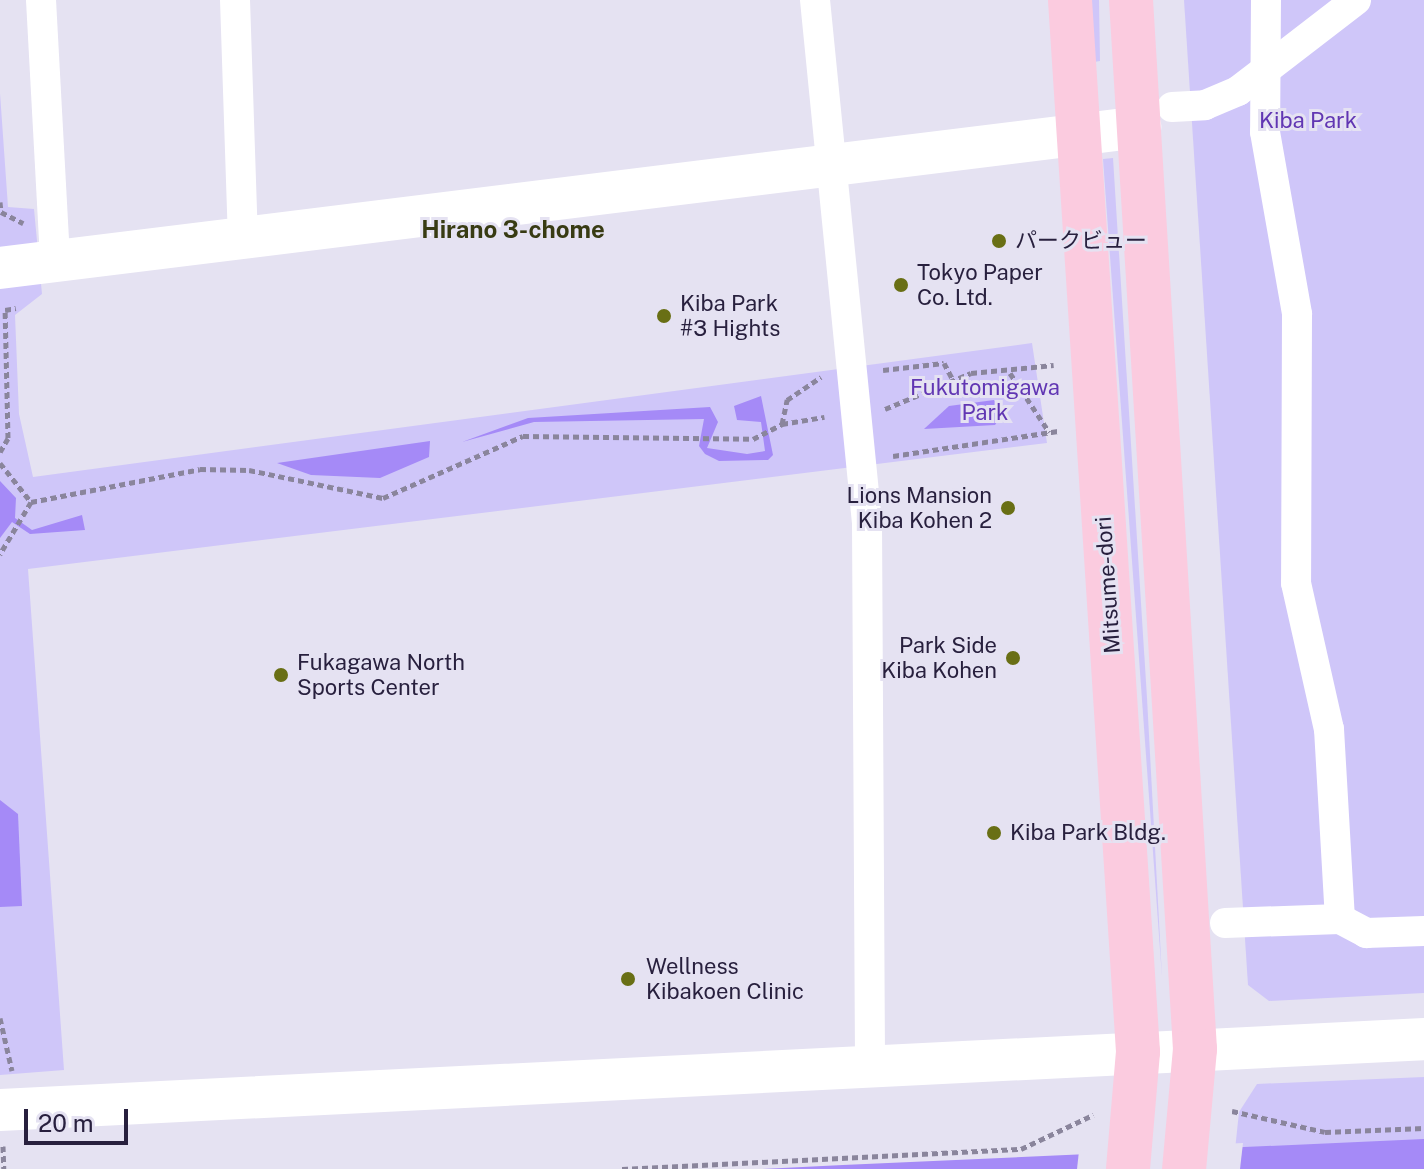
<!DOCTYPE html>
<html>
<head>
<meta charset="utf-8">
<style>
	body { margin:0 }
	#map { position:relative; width:1424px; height:1169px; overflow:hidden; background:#e5e2f2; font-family:"Public Sans","Noto Sans JP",sans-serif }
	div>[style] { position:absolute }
	.green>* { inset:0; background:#cfc6f9 }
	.water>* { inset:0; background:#a58af7 }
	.pier>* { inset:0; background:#e5e2f2 }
	.path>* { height:5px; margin-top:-2.5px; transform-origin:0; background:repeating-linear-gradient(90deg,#8a859c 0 6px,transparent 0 10px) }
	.street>* { height:30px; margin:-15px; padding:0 15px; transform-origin:15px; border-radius:15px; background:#fff }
	.secondary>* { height:42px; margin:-21px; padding:0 21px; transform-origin:21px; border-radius:21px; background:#fff }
	.primary>* { height:44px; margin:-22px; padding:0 22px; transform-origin:22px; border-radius:22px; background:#fbcbdf }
	.dots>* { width:22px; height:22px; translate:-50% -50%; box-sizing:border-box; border:4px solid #e5e2f2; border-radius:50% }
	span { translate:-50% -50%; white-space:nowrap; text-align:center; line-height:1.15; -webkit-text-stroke:6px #e5e2f2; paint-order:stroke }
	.park-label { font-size:22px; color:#6136b3 }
	.poi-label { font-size:22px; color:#28203e }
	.left { translate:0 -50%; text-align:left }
	.right { translate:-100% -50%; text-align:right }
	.street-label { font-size:22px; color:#28203e }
	.neighbourhood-label { font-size:24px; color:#383b13; font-weight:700 }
	.scale { position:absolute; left:24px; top:1109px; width:104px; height:36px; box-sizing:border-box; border:4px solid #28203e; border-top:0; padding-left:10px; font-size:24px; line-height:28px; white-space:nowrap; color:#28203e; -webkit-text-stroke:6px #e5e2f2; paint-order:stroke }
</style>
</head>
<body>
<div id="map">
	<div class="green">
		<div style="clip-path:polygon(1091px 0,1099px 0,1100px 61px,1094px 62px)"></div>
		<div style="clip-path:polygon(1184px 0,1424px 0,1424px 993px,1269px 1001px,1248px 985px)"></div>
		<div style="clip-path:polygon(0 93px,8px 207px,34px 209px,42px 294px,15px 315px,19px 414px,33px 477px,1032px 343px,1047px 443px,28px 569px,64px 1070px,0 1075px)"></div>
		<div style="clip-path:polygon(1113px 158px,1147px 698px,1162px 977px,1103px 159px)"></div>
		<div style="clip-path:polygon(1424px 1077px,1424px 1169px,1233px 1169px,1239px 1112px,1257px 1084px)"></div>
	</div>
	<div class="water">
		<div style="clip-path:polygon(761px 396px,773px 455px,768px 460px,719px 461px,705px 454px,699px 446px,704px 419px,534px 422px,462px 442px,528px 418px,710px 407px,718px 422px,707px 448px,747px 454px,765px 451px,761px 422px,737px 420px,734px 406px)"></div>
		<div style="clip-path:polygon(994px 400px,1003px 413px,995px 425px,924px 429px,949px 406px)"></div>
		<div style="clip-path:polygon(430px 441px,429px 457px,380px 478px,311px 475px,277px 463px)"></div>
		<div style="clip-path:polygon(0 481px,16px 498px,15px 518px,32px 530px,82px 515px,85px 530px,30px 534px,12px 522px,0 538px)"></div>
		<div style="clip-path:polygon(0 800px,18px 814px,22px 906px,0 907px)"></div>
		<div style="clip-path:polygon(1424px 1139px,1424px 1169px,762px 1169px,843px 1165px)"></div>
	</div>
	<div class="pier">
		<div style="clip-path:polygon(1243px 1143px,1240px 1169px,1077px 1169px,1079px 1151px)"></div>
	</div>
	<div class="path">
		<div style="left:0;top:202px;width:10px;rotate:84deg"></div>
		<div style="left:1px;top:212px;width:25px;rotate:27deg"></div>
		<div style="left:883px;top:370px;width:61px;rotate:-6.5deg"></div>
		<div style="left:944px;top:363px;width:17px;rotate:62deg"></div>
		<div style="left:1010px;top:373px;width:71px;rotate:56.5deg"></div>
		<div style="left:885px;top:409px;width:93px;rotate:-22.7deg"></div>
		<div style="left:971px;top:373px;width:83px;rotate:-5.5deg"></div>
		<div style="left:782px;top:424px;width:25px;rotate:-78deg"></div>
		<div style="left:787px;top:400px;width:41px;rotate:-34.1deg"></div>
		<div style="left:0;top:452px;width:16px;rotate:-60deg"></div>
		<div style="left:8px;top:438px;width:128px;rotate:-91.3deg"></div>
		<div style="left:5px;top:310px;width:11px;rotate:-10deg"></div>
		<div style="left:893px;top:456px;width:167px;rotate:-8.6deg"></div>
		<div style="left:0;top:463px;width:50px;rotate:51.5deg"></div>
		<div style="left:31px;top:502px;width:61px;rotate:120.8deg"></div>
		<div style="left:31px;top:502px;width:172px;rotate:-11deg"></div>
		<div style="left:200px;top:469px;width:49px;rotate:1.2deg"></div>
		<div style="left:249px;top:470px;width:137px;rotate:11.8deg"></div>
		<div style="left:383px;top:498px;width:153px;rotate:-23.9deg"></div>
		<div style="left:523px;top:436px;width:230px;rotate:0.7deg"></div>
		<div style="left:753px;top:439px;width:33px;rotate:-27deg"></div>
		<div style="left:782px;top:424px;width:43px;rotate:-9.5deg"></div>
		<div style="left:0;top:1018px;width:54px;rotate:77.2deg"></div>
		<div style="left:1232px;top:1111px;width:95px;rotate:12.7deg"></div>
		<div style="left:1325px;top:1132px;width:99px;rotate:-2.3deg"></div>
		<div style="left:3px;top:1146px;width:23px;rotate:88deg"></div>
		<div style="left:622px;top:1169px;width:400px;rotate:-2.9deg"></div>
		<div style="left:1021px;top:1149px;width:80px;rotate:-25.3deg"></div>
	</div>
	<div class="street">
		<div style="left:41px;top:0;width:262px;rotate:86.9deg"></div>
		<div style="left:235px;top:0;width:238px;rotate:88.1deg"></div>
		<div style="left:815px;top:0;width:526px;rotate:84.32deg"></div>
		<div style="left:867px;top:523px;width:543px;rotate:89.68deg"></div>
		<div style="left:1266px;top:0;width:132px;rotate:90.4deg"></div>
		<div style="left:1265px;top:132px;width:185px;rotate:80deg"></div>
		<div style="left:1297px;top:314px;width:269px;rotate:90.2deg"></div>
		<div style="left:1296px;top:583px;width:150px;rotate:77.3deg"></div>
		<div style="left:1329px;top:729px;width:190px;rotate:86.7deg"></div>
		<div style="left:1340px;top:919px;width:30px;rotate:28deg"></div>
		<div style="left:1366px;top:933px;width:58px;rotate:-2deg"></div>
		<div style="left:1172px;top:107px;width:33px;rotate:-3deg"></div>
		<div style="left:1205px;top:105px;width:36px;rotate:-23deg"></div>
		<div style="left:1238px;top:91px;width:149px;rotate:-37.6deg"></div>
		<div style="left:1225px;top:923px;width:115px;rotate:-2deg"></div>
	</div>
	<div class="secondary">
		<div style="left:0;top:268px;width:1149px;rotate:-7.05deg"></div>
		<div style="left:0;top:1110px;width:1426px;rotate:-2.85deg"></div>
	</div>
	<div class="primary">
		<div style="left:1070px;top:0;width:1054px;rotate:86.3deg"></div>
		<div style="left:1138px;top:1052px;width:117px;rotate:94.9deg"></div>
		<div style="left:1131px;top:0;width:1051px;rotate:86.51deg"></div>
		<div style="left:1195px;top:1049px;width:121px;rotate:95.2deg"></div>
	</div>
	<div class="dots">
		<div style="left:999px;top:241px;background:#696f15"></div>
		<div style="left:901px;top:285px;background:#696f15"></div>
		<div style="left:664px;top:316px;background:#696f15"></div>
		<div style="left:1008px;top:508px;background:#696f15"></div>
		<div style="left:1013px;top:658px;background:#696f15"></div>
		<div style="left:281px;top:675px;background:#696f15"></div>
		<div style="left:994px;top:833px;background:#696f15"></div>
		<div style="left:628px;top:979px;background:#696f15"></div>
	</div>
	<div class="park-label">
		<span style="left:1308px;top:121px">Kiba Park</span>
		<span style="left:985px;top:400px">Fukutomigawa<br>Park</span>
	</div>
	<div class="poi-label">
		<span class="left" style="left:1015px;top:241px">パークビュー</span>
		<span class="left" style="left:917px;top:285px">Tokyo Paper<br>Co. Ltd.</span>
		<span class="left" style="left:680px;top:316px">Kiba Park<br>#3 Hights</span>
		<span class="right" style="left:992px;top:508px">Lions Mansion<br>Kiba Kohen 2</span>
		<span class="right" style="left:997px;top:658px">Park Side<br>Kiba Kohen</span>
		<span class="left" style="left:297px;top:675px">Fukagawa North<br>Sports Center</span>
		<span class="left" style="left:1010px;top:833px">Kiba Park Bldg.</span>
		<span class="left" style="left:646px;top:979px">Wellness<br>Kibakoen Clinic</span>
	</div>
	<div class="street-label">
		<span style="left:1108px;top:585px;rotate:-94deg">Mitsume-dori</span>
	</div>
	<div class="neighbourhood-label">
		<span style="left:513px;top:230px">Hirano 3-chome</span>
	</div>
	<div class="scale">20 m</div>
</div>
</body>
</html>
